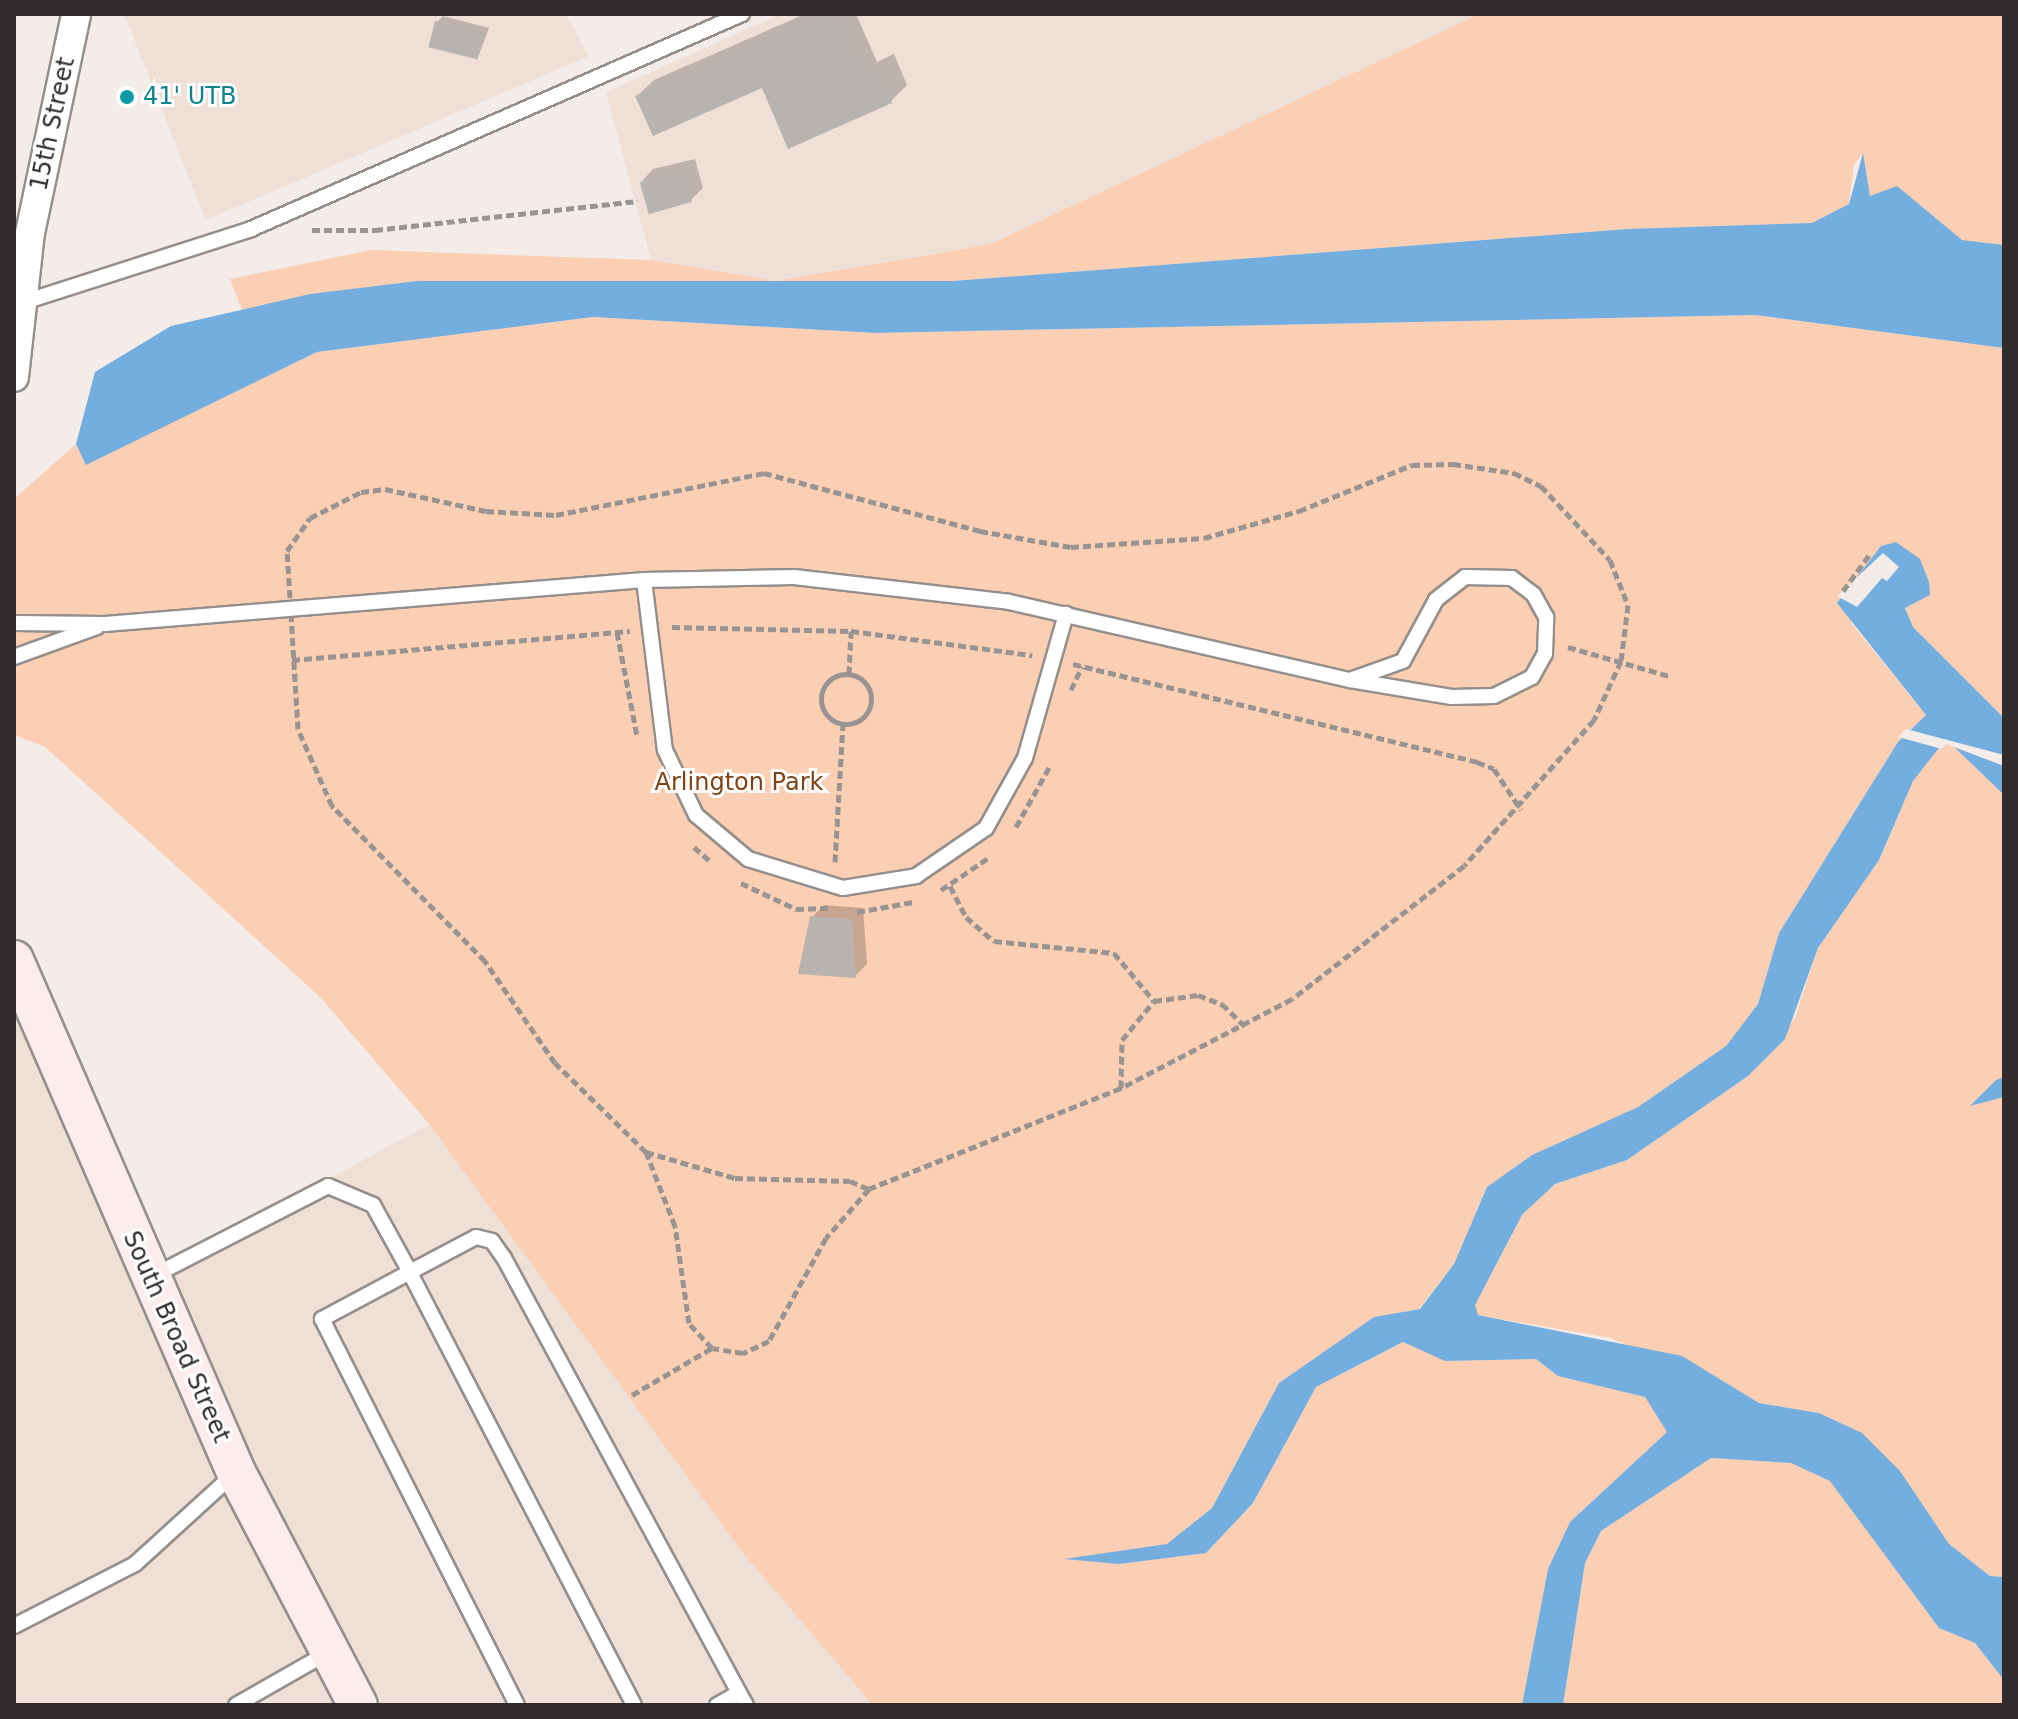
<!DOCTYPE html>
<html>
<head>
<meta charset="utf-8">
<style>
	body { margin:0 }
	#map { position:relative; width:2018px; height:1719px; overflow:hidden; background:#f3ece8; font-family:"DejaVu Sans",sans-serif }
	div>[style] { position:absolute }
	.built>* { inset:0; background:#eee0d7 }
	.green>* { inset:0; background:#facfb4 }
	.water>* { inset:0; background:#73aedf }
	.pier>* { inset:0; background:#f3ece8 }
	.shadow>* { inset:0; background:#0003 }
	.building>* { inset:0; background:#b8b3ae; transform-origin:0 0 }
	.path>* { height:5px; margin-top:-2.5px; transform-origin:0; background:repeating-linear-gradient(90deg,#999491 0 8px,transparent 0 12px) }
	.path>.ring { margin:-2.5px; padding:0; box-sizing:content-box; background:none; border:5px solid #999491; border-radius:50% }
	.roads { filter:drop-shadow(2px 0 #958f8b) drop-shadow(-2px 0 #958f8b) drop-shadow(0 2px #958f8b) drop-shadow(0 -2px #958f8b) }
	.lane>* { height:14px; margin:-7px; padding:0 7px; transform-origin:7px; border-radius:7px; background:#fff }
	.street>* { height:28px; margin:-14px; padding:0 14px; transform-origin:14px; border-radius:14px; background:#fff }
	.secondary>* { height:38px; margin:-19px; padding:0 19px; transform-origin:19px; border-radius:19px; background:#fceced }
	.dots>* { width:22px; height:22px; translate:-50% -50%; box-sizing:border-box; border:4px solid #fff; border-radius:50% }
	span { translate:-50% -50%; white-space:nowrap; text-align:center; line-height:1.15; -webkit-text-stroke:6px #fff; paint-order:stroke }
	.culture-label { font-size:24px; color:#0d838f }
	.left { translate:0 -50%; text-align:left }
	.street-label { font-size:24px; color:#2f2c2b }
	.park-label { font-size:24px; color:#7f4415 }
	.frame { position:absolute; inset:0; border:16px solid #2f2c2b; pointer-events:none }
</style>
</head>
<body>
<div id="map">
	<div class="built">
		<div style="clip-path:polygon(124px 14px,566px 14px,589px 56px,206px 220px)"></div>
		<div style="clip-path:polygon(781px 14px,1479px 14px,991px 244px,776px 281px,651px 260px,606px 92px)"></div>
		<div style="clip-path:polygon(14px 1003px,149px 1278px,429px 1124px,875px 1705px,14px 1705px)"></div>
	</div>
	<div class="green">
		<div style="clip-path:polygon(1479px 14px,2004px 14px,2004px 245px,1962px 240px,1870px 196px,1863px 154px,1854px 164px,1849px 204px,1812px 223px,1627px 229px,953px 281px,880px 301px,579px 281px,417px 281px,242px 310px,230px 279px,371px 250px,651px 260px,776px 281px,991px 244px)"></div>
		<div style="clip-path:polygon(1755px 315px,2004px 348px,2004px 718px,1913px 627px,1881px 546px,1866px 567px,1851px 623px,1926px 715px,1898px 742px,1779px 933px,1758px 1004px,1726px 1046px,1638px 1107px,1532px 1155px,1487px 1187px,1454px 1264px,1419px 1309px,1374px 1317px,1279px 1383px,1212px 1508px,1167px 1545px,1068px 1559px,1206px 1553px,1253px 1503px,1316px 1387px,1404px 1342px,1445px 1361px,1536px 1359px,1558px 1376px,1646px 1397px,1667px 1432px,1570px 1522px,1548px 1569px,1522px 1705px,873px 1705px,743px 1553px,429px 1124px,320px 997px,45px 747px,14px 735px,14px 499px,76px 444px,86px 464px,317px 352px,593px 317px,875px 333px)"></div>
		<div style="clip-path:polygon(1946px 738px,2004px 795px,2004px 1077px,1972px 1105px,2004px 1097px,2004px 1577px,1990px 1576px,1948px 1544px,1900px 1471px,1819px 1413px,1759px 1403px,1611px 1338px,1477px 1315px,1475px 1305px,1522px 1215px,1555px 1184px,1627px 1160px,1748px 1076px,1795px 1018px,1818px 948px,1879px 860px,1913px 781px)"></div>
		<div style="clip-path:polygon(1711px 1458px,1791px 1463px,1831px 1481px,1939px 1628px,1975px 1643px,2004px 1680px,2004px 1705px,1563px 1705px,1585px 1562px,1601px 1531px)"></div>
	</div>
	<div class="water">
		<div style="clip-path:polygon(1863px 153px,1870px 196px,1897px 186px,1962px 240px,2004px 245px,2004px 348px,1755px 315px,875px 333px,593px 317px,317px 352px,86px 465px,76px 444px,95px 372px,171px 326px,310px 294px,417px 281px,953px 281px,1627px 229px,1812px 223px,1849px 204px)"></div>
		<div style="clip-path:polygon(1896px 542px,1920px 559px,1929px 582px,1930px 595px,1905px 608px,1913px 627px,2004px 718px,2004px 795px,1946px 739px,1913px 781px,1879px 860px,1818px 948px,1785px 1039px,1748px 1076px,1627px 1160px,1555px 1184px,1522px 1215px,1475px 1305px,1478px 1315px,1682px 1356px,1759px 1403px,1819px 1413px,1862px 1433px,1900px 1471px,1949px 1544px,1990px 1576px,2004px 1577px,2004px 1680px,1975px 1643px,1939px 1628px,1830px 1481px,1791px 1463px,1711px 1458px,1601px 1531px,1585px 1563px,1563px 1705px,1522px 1705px,1548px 1569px,1570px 1522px,1667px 1432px,1645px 1397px,1558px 1376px,1536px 1359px,1445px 1361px,1403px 1342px,1316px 1387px,1253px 1503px,1206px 1553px,1119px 1564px,1064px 1559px,1167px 1544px,1212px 1508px,1279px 1383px,1374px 1317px,1420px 1309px,1454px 1264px,1487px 1187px,1532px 1155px,1638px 1107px,1726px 1046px,1758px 1004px,1779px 933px,1898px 742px,1926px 715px,1837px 603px,1881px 546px)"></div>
		<div style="clip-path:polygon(2004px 1077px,2004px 1097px,1970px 1106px,1996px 1080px)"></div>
	</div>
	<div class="pier">
		<div style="clip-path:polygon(1883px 553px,1899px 567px,1887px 581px,1882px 578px,1857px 607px,1837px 596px)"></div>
		<div style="clip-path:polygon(1906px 729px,2004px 755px,2004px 766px,1946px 744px,1942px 749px,1898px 737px)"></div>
	</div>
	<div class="shadow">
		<div style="clip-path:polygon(805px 14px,856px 14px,877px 62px,894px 54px,907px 85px,891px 101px,764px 86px,637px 96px,654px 80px)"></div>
		<div style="clip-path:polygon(443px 16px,489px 28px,477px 60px,437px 22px)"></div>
		<div style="clip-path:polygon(695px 159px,703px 188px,691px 200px,642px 181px,653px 169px)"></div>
		<div style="clip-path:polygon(824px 905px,863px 908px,867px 964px,855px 976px,812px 917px)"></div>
	</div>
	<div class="building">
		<div style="clip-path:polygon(823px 14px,834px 14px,861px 77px,878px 69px,892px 103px,788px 149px,762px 88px,653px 136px,635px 96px)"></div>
		<div style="left:435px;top:21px;width:50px;height:27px;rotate:14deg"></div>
		<div style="left:683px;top:170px;width:33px;height:45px;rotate:74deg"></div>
		<div style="clip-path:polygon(810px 916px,852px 919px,856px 978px,798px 974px)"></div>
	</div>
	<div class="path">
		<div style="left:312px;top:230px;width:63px"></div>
		<div style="left:375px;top:230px;width:264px;rotate:-6.3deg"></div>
		<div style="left:1453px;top:464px;width:62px;rotate:8.4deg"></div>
		<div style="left:1514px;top:473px;width:30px;rotate:26deg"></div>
		<div style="left:1541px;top:486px;width:101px;rotate:47deg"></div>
		<div style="left:1610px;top:560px;width:48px;rotate:68.2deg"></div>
		<div style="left:1628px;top:605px;width:56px;rotate:97.1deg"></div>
		<div style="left:1621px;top:661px;width:65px;rotate:114.6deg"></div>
		<div style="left:1594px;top:720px;width:195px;rotate:131.7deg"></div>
		<div style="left:1464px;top:866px;width:217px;rotate:142.3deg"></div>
		<div style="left:1292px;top:999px;width:193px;rotate:152.5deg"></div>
		<div style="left:1121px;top:1088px;width:271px;rotate:158.2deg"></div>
		<div style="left:869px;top:1189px;width:65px;rotate:131.3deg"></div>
		<div style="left:826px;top:1238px;width:118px;rotate:119deg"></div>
		<div style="left:769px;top:1341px;width:29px;rotate:155deg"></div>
		<div style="left:743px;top:1353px;width:31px;rotate:-171deg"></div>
		<div style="left:712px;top:1348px;width:34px;rotate:-133deg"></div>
		<div style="left:689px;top:1323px;width:98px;rotate:-98.2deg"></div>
		<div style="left:675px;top:1226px;width:79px;rotate:-111.4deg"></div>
		<div style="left:646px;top:1152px;width:127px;rotate:-135.6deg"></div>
		<div style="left:555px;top:1063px;width:124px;rotate:-124.5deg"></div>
		<div style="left:485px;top:961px;width:218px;rotate:-134.6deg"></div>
		<div style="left:332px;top:806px;width:84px;rotate:-113.8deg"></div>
		<div style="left:298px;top:729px;width:178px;rotate:-93.5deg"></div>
		<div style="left:287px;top:551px;width:40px;rotate:-55.1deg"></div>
		<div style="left:310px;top:518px;width:57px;rotate:-27deg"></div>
		<div style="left:361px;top:492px;width:24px;rotate:-7deg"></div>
		<div style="left:385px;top:489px;width:103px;rotate:12.3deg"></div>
		<div style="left:486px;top:511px;width:70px;rotate:3.3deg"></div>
		<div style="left:556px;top:515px;width:212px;rotate:-11.4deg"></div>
		<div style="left:764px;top:473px;width:224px;rotate:15deg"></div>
		<div style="left:980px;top:531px;width:92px;rotate:10deg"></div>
		<div style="left:1071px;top:547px;width:133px;rotate:-3.9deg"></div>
		<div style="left:1204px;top:538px;width:99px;rotate:-15.9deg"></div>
		<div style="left:1299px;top:511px;width:122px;rotate:-22.2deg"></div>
		<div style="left:1412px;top:465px;width:41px;rotate:-1.4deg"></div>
		<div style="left:1843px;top:591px;width:46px;rotate:-53.9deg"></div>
		<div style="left:672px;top:627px;width:179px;rotate:1.3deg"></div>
		<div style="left:851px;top:631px;width:183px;rotate:7.6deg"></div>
		<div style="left:617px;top:632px;width:106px;rotate:79.1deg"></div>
		<div style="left:1568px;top:647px;width:105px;rotate:16deg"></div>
		<div style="left:292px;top:660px;width:339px;rotate:-4.9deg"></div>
		<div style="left:1073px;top:664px;width:416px;rotate:13.6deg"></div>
		<div style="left:1477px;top:762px;width:18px;rotate:22deg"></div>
		<div style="left:1494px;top:769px;width:49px;rotate:56.6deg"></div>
		<div style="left:849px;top:674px;width:43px;rotate:-87.3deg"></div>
		<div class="ring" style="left:821px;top:674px;width:45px;height:45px"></div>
		<div style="left:1071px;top:690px;width:26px;rotate:-65deg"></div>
		<div style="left:1016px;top:827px;width:70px;rotate:-60.9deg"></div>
		<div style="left:694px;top:847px;width:21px;rotate:41deg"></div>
		<div style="left:835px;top:862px;width:138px;rotate:-86.7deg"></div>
		<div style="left:741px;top:883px;width:61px;rotate:25.3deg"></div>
		<div style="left:796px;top:909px;width:36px;rotate:-2deg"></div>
		<div style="left:950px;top:886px;width:35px;rotate:63deg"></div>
		<div style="left:966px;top:917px;width:37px;rotate:41deg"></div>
		<div style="left:994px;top:941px;width:121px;rotate:5.7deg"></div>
		<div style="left:1114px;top:953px;width:62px;rotate:50.2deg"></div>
		<div style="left:1154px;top:1001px;width:44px;rotate:-7.8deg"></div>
		<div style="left:1198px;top:995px;width:26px;rotate:21deg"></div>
		<div style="left:1222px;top:1004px;width:33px;rotate:44deg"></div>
		<div style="left:941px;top:890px;width:57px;rotate:-34.2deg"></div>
		<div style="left:857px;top:912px;width:57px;rotate:-10.1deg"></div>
		<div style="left:1121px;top:1088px;width:48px;rotate:-88.8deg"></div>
		<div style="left:1122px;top:1040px;width:50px;rotate:-50.6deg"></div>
		<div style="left:646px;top:1152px;width:93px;rotate:16.3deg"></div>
		<div style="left:735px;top:1178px;width:115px;rotate:1.5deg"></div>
		<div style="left:850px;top:1181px;width:21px;rotate:23deg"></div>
		<div style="left:632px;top:1395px;width:93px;rotate:-30.4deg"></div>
	</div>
	<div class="roads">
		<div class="lane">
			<div style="left:18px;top:304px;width:245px;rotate:-17.8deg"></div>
			<div style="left:251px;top:229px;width:536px;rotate:-23.65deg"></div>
			<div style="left:644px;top:580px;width:171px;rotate:83deg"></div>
			<div style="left:665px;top:750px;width:72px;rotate:64.5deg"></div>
			<div style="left:696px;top:815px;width:68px;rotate:40.2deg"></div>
			<div style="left:748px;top:859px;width:99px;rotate:17deg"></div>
			<div style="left:843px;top:888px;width:74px;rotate:-9.3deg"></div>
			<div style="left:916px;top:876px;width:85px;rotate:-34.4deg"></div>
			<div style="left:986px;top:828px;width:80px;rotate:-60.9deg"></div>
			<div style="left:1025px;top:758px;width:150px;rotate:-74.1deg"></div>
			<div style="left:14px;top:623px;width:91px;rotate:0.6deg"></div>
			<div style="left:105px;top:624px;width:541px;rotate:-4.67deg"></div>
			<div style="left:644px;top:580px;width:150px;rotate:-1.1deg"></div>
			<div style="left:794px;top:577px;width:216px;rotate:6.6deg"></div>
			<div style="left:1009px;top:602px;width:350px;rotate:12.9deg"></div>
			<div style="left:1350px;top:680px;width:103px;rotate:9.5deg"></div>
			<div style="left:1452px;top:697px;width:42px;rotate:-1.4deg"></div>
			<div style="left:1494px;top:696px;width:42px;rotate:-26.6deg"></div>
			<div style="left:1532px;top:677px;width:26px;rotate:-61deg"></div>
			<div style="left:1545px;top:654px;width:37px;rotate:-88deg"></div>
			<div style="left:1546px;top:617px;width:26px;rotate:-119deg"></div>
			<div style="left:1533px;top:594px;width:26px;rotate:-143deg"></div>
			<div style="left:1512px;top:578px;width:47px;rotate:-178.8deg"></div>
			<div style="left:1465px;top:577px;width:37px;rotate:142deg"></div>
			<div style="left:1436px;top:600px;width:69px;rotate:118.4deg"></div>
			<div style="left:1403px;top:661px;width:56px;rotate:160.3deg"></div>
			<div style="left:14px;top:657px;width:88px;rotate:-19.9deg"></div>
			<div style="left:153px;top:1276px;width:197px;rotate:-27.2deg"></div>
			<div style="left:328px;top:1186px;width:49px;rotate:22.9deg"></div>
			<div style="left:373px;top:1205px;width:77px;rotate:61.1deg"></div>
			<div style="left:410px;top:1272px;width:100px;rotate:151.9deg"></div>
			<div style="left:322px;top:1319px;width:432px;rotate:63.2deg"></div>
			<div style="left:14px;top:1626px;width:136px;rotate:-27.1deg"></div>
			<div style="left:135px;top:1564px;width:135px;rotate:-42.3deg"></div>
			<div style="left:236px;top:1705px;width:107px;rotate:-29.7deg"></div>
			<div style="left:634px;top:1705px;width:488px;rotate:-117.4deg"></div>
			<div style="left:410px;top:1272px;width:75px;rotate:-27.9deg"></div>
			<div style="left:476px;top:1237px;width:16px;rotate:14deg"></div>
			<div style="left:492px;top:1241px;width:21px;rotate:55deg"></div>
			<div style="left:504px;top:1258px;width:494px;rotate:61.6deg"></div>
			<div style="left:717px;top:1705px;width:25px;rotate:-29deg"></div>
			<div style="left:739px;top:1693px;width:14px;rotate:60deg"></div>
		</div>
		<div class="street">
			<div style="left:14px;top:377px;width:145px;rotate:-83.7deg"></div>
			<div style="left:30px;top:233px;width:224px;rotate:-78.1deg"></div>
		</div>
		<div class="secondary">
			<div style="left:14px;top:960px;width:558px;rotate:66.56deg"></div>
			<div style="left:236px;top:1472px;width:263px;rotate:62.4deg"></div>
		</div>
	</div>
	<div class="dots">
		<div style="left:127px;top:97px;background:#0f9aa8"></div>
	</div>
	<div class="culture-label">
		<span class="left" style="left:143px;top:97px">41' UTB</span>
	</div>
	<div class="street-label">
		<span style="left:53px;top:124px;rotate:-78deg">15th Street</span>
		<span style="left:176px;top:1337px;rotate:66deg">South Broad Street</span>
	</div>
	<div class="park-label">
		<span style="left:739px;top:783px">Arlington Park</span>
	</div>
	<div class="frame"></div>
</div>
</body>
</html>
